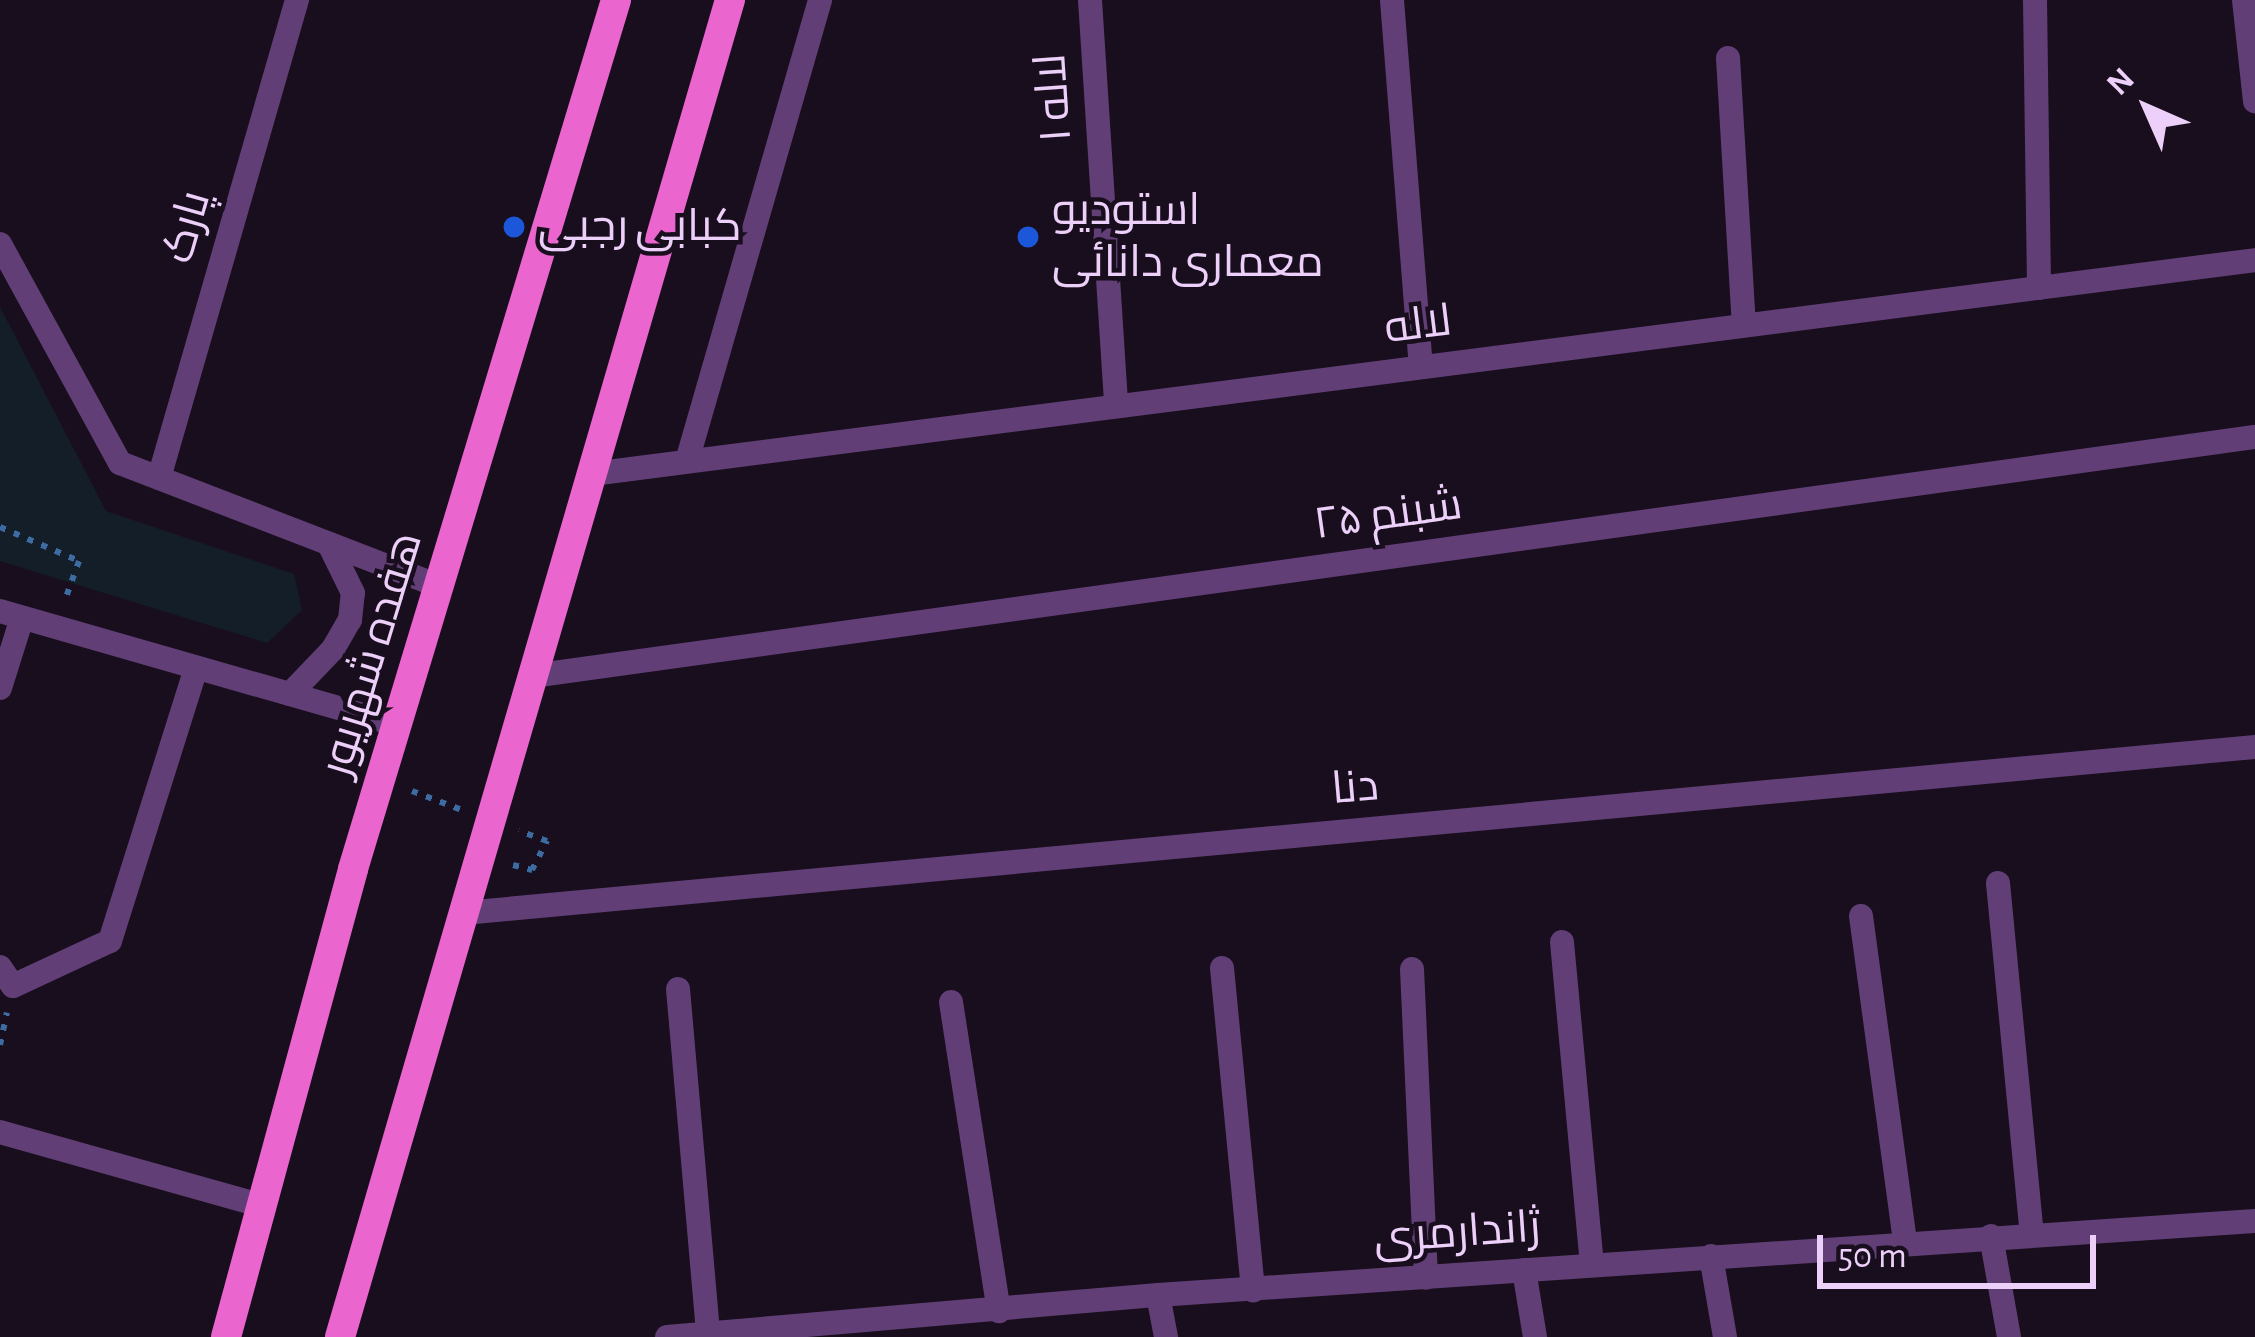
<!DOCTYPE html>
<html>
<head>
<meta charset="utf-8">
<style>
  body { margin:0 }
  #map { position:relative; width:2255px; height:1337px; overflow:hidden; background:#190e1d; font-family:"Alegreya Sans",Cairo,sans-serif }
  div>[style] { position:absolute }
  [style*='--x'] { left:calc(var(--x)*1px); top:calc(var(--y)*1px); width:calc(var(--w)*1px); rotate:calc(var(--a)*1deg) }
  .green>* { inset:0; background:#141e29 }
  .path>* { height:6px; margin-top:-3px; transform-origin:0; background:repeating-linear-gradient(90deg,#3c6ca1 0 6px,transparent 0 15px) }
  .minor>* { height:24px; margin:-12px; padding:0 12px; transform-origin:12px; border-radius:12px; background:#613f76 }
  .primary>* { height:30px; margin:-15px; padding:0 15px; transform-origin:15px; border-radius:15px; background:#eb65ce }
  .dots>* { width:33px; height:33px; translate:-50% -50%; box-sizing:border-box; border:6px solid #190e1d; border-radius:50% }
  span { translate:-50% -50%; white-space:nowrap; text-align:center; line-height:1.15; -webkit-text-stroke:9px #190e1d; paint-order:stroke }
  .street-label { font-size:45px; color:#edd0f9 }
  .poi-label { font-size:45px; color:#edd0f9 }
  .left { translate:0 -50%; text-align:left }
  .north { position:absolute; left:2087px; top:48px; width:120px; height:120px; -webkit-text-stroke:9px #190e1d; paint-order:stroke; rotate:315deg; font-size:33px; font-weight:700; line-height:48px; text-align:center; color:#edd0f9 }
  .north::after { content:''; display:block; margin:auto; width:42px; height:54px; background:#edd0f9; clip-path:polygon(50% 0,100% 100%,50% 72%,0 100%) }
  .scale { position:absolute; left:1817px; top:1235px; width:279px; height:54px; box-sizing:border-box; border:6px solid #edd0f9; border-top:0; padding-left:15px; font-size:36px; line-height:42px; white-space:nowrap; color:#edd0f9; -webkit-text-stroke:9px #190e1d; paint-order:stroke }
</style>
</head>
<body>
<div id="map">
  <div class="green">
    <i style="clip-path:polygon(0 307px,106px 511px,294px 574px,302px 610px,267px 643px,0 561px)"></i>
  </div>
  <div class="path">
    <i style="--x:0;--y:527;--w:86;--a:23.3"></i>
    <i style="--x:79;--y:561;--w:41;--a:109.7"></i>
    <i style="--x:412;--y:791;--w:53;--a:20.8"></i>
    <i style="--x:513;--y:865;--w:20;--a:15"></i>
    <i style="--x:532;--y:870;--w:33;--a:-63"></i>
    <i style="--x:547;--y:841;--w:30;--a:-160"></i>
    <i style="--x:0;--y:1045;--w:33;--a:-78"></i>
  </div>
  <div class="minor">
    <i style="--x:1090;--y:0;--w:407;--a:86.3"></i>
    <i style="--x:1392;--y:0;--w:368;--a:85.5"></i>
    <i style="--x:2035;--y:0;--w:288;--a:89.2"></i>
    <i style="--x:2244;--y:0;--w:102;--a:83.8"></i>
    <i style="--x:1728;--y:58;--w:267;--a:86.6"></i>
    <i style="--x:0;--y:244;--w:250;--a:61.3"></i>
    <i style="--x:120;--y:463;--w:342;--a:21.1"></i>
    <i style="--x:687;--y:461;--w:480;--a:-73.9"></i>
    <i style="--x:592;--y:474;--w:1677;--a:-7.33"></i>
    <i style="--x:159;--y:478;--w:498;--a:-73.9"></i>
    <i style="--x:0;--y:611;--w:413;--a:16"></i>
    <i style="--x:532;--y:676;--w:1739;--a:-7.9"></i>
    <i style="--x:0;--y:688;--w:73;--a:-72.6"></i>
    <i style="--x:290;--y:694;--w:62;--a:-46.3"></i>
    <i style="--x:333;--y:649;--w:34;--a:-60"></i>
    <i style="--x:350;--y:620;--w:27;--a:-84"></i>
    <i style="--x:353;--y:593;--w:55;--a:-116.1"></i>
    <i style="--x:1998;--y:883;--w:352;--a:84.5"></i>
    <i style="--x:464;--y:913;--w:1799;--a:-5.3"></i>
    <i style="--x:1861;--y:916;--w:328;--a:82.3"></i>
    <i style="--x:1562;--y:942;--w:324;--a:84.7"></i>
    <i style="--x:0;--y:967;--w:23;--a:56"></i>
    <i style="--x:13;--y:986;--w:107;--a:-24.9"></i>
    <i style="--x:110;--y:941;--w:285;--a:-72.5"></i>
    <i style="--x:1222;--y:968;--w:324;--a:84.5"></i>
    <i style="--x:1412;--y:969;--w:309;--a:87.4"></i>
    <i style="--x:678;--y:989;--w:346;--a:85"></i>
    <i style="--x:951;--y:1002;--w:313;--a:81.2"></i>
    <i style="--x:0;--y:1132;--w:273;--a:15.7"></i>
    <i style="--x:1991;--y:1236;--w:103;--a:79.9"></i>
    <i style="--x:1711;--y:1256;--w:82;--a:80.2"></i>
    <i style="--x:1524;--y:1270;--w:68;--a:80.7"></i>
    <i style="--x:1158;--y:1295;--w:43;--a:79.2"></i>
    <i style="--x:667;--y:1337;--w:493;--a:-4.9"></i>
    <i style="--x:1158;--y:1295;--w:1099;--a:-3.86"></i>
  </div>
  <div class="primary">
    <i style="--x:226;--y:1337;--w:485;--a:-74.8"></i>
    <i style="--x:353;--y:869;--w:908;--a:-73.16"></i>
    <i style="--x:340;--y:1337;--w:1393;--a:-73.74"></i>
  </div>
  <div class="dots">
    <i style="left:514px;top:227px;background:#1c57d9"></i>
    <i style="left:1028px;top:237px;background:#1c57d9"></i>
  </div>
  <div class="street-label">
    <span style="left:1054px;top:98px;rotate:-94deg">لاله ۱</span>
    <span style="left:187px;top:227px;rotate:-74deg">پارک</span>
    <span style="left:1418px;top:325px;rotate:-7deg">لاله</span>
    <span style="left:1388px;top:515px;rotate:-8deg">شبنم ۲۵</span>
    <span style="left:372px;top:654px;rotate:-73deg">هفده شهریور</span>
    <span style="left:1355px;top:788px;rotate:-5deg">دنا</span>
    <span style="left:1457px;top:1233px;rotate:-4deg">ژاندارمری</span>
  </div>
  <div class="poi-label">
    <span class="left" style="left:1052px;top:237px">استودیو<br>معماری دانائی</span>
    <span class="left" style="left:538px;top:227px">کبابی رجبی</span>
  </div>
  <div class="north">N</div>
  <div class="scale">50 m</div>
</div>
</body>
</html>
